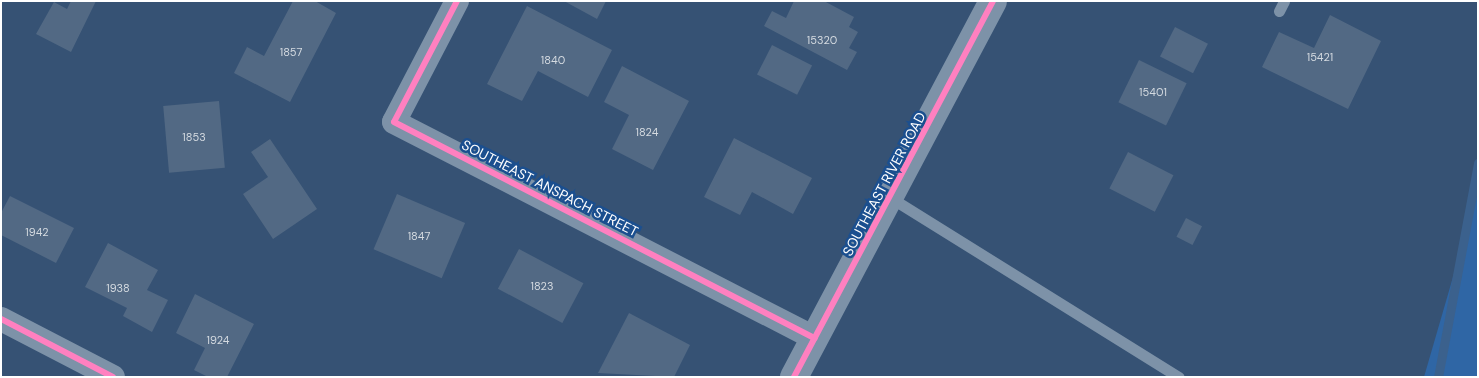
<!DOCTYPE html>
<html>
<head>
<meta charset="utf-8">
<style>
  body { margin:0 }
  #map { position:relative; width:1479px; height:378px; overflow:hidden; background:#365274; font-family:"DM Sans",sans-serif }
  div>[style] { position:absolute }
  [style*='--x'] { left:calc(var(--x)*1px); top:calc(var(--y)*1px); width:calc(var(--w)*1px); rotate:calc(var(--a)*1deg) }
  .green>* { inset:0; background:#2f66a5 }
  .stream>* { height:9px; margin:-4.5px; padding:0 4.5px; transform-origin:4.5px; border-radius:4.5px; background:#3b618d }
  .building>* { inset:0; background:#526984; transform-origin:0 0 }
  .service>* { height:11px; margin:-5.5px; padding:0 5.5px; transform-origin:5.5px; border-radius:5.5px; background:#7d92a8 }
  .minor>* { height:24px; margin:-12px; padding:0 12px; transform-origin:12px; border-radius:12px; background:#7d92a8 }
  .tertiary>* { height:28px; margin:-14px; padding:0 14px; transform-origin:14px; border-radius:14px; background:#7d92a8 }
  .cycleway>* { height:6px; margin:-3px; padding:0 3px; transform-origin:3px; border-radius:3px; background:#ff80c0 }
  span { translate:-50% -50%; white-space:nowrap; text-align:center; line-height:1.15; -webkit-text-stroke:5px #1b4f8f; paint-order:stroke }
  .number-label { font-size:11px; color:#d4dae0 }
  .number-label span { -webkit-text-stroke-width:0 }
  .street-label { font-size:14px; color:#fff }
  .frame { position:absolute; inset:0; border:2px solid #fff; pointer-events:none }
</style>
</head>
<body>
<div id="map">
  <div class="green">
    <i style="clip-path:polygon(1478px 191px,1478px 377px,1424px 377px)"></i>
  </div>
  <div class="stream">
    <i style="--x:1438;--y:377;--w:218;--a:-79.4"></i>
  </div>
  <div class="building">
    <i style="clip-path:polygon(71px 1px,96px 1px,71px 52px,36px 34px,54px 2px,67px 9px)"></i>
    <i style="clip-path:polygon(293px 1px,315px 1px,336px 13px,290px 102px,234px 73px,247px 47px,264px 56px)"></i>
    <i style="clip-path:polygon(564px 1px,606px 1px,597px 19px)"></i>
    <i style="clip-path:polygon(794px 1px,824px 1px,854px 17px,849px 27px,858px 32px,849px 48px,857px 52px,847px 70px,764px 26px,772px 11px,786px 18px)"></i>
    <i style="clip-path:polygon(527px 6px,612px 50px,588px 97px,538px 71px,522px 101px,487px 84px)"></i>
    <i style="clip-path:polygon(1330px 15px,1381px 41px,1348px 109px,1262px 67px,1279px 32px,1314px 48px)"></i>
    <i style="left:1175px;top:27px;width:37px;height:33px;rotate:27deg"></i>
    <i style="left:772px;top:45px;width:45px;height:33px;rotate:27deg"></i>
    <i style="left:1139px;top:60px;width:53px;height:47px;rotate:26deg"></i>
    <i style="clip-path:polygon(622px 66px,689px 101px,653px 170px,612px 149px,629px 115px,604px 102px)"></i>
    <i style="left:219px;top:101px;width:67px;height:56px;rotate:85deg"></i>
    <i style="clip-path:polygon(734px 138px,812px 178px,793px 214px,752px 192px,740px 215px,704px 197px)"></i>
    <i style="clip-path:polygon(270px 139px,317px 209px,273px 239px,243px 194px,268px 177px,251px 152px)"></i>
    <i style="left:1128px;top:152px;width:51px;height:41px;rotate:27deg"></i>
    <i style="left:397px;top:194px;width:74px;height:60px;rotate:23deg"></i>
    <i style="clip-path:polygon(10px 196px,74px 228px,56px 263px,1px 235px,1px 213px)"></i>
    <i style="left:1186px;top:218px;width:18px;height:21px;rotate:27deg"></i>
    <i style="clip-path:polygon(108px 243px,158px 270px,147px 290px,168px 300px,152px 332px,123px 316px,127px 308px,85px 287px)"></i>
    <i style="left:519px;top:249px;width:73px;height:45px;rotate:28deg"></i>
    <i style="clip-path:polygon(195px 294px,254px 324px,227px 377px,208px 377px,194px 370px,205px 348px,176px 333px)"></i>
    <i style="clip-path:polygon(629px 313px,690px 345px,674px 377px,598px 373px)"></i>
  </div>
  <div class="service">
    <i style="--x:1279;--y:11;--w:11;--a:-63"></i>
    <i style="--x:891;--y:198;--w:339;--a:31.9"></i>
  </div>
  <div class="minor">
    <i style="--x:457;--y:1;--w:136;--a:117.5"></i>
    <i style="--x:394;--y:122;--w:473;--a:27.2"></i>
    <i style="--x:1;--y:319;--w:126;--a:27.4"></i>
  </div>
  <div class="tertiary">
    <i style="--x:794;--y:377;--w:425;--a:-62.1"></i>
  </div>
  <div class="cycleway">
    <i style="--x:457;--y:1;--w:136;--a:117.5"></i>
    <i style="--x:394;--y:122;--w:473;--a:27.2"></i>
    <i style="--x:1;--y:319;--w:126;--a:27.4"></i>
    <i style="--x:794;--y:377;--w:425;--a:-62.1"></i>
  </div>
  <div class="number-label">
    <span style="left:822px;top:40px">15320</span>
    <span style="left:291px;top:52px">1857</span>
    <span style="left:1320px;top:57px">15421</span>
    <span style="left:553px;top:60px">1840</span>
    <span style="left:1153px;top:92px">15401</span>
    <span style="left:647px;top:132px">1824</span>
    <span style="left:194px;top:137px">1853</span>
    <span style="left:37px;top:232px">1942</span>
    <span style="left:419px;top:236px">1847</span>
    <span style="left:542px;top:286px">1823</span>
    <span style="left:118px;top:288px">1938</span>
    <span style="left:218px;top:340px">1924</span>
  </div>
  <div class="street-label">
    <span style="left:884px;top:184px;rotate:-62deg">SOUTHEAST RIVER ROAD</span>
    <span style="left:550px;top:188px;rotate:27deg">SOUTHEAST ANSPACH STREET</span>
  </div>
  <div class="frame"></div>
</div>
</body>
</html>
